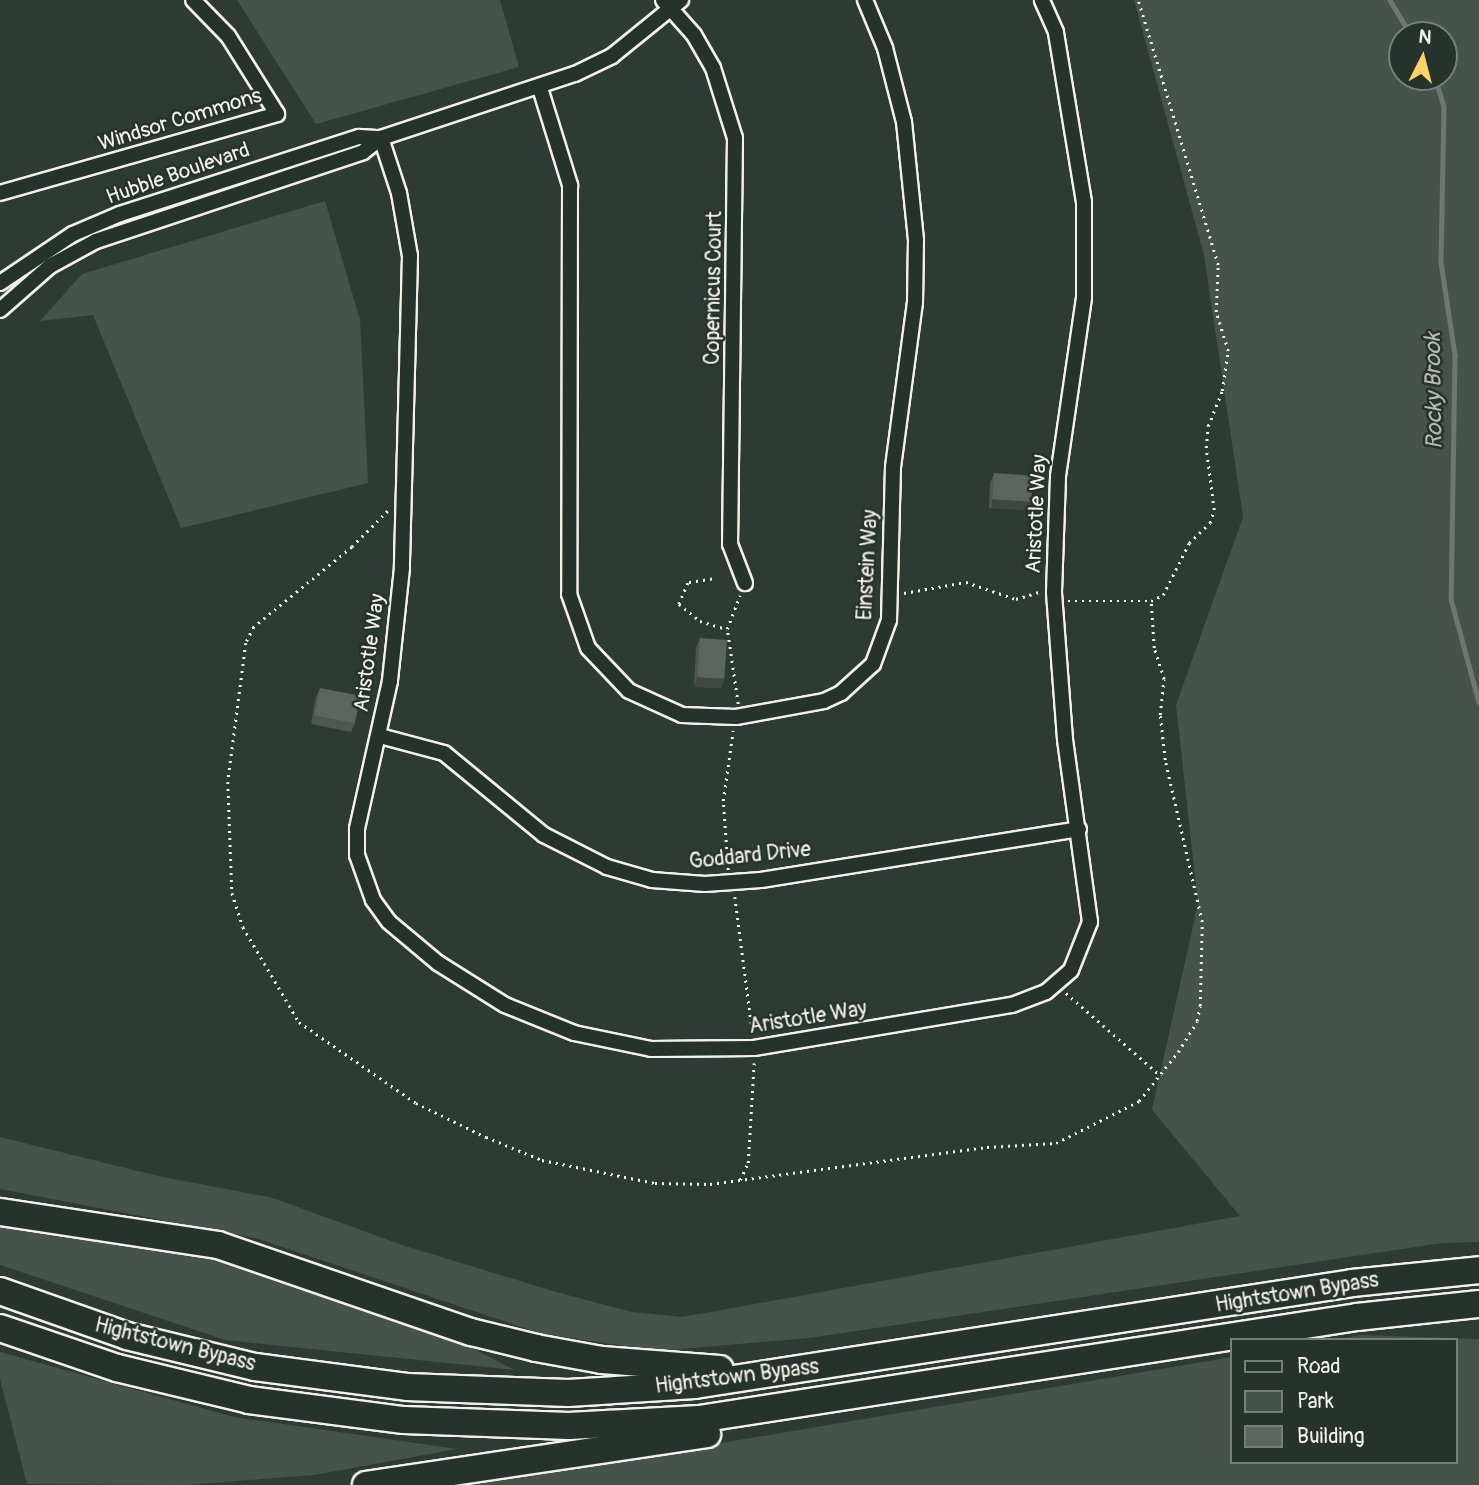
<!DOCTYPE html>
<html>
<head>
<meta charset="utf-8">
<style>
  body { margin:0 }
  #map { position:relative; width:1479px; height:1485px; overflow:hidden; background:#2e3b34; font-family:Pangolin,sans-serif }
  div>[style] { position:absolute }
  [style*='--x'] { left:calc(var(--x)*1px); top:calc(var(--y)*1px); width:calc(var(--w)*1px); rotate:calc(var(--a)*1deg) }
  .green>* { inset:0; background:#48524c }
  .stream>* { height:4.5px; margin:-2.25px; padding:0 2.25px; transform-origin:2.25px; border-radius:2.25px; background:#6f7770 }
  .path>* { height:2.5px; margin-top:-1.25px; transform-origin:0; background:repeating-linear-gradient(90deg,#f4f1e8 0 2px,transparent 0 7px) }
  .roads { filter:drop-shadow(2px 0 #f4f1e8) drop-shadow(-2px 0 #f4f1e8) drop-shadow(0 2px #f4f1e8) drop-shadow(0 -2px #f4f1e8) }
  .street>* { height:14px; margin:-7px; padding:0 7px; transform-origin:7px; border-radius:7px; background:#26332d }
  .highway>* { height:26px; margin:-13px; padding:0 13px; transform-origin:13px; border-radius:13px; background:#26332d }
  .wall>* { inset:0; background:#4f5751 }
  .shaded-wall>* { inset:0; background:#404742; transform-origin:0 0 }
  .building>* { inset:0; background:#5c655e; transform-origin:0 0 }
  span { translate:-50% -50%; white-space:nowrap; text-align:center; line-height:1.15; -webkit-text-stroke:5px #26332d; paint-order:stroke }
  .street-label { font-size:21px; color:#f4f1e8 }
  .water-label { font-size:23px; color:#b8bab2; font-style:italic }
  .legend { position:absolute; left:1230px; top:1338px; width:228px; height:126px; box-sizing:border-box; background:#26332d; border:2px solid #787f78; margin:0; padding:9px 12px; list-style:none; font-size:21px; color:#f4f1e8 }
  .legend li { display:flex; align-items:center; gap:14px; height:35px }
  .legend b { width:35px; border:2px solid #787f78 }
  .north { position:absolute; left:1388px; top:21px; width:70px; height:70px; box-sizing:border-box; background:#26332d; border:2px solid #787f78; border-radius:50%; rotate:6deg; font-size:19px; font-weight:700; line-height:28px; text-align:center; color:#f4f1e8 }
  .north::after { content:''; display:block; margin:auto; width:24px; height:32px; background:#ffd166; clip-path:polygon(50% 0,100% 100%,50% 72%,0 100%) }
</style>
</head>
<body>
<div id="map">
  <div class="green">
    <i style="clip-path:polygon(237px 0,500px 0,519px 67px,316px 124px)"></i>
    <i style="clip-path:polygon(evenodd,1134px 0,1479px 0,1479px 1242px,1442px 1243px,809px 1338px,658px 1351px,539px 1333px,255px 1238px,0 1189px,0 1137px,158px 1176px,273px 1198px,402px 1245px,556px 1292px,632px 1312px,683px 1317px,1240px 1216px,1152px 1110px,1198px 904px,1176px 705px,1243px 517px,1204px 255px,1134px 0,1402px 35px,1444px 35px,1444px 77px,1402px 77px,1402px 35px)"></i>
    <i style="clip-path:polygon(325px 201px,360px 320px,368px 483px,181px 528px,93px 315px,40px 321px,82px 274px)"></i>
    <i style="clip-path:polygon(0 1225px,190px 1252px,434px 1328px,515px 1370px,225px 1340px,0 1265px)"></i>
    <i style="clip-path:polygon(1361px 1335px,1479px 1339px,1479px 1485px,472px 1485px,1232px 1357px,1232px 1462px,1456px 1462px,1456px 1340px,1334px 1340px)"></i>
    <i style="clip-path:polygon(0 1352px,234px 1417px,457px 1449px,314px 1475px,187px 1485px,27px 1484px,0 1379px)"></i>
  </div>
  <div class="stream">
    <i style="--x:1390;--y:0;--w:41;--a:59"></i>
    <i style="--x:1435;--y:77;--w:30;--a:73"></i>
    <i style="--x:1444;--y:106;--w:156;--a:91.1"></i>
    <i style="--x:1441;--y:262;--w:94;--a:81.4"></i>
    <i style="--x:1455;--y:355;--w:244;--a:90.9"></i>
    <i style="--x:1451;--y:599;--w:107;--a:74.8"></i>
  </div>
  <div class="path">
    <i style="--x:388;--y:511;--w:51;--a:135"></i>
    <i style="--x:352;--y:547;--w:127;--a:140.8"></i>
    <i style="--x:254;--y:627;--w:18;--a:117"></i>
    <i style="--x:246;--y:643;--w:140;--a:97.4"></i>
    <i style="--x:228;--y:782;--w:111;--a:87.9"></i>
    <i style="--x:232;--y:893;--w:36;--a:72"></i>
    <i style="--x:243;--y:927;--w:110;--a:59.5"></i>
    <i style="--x:299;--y:1022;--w:142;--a:34.7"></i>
    <i style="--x:416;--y:1103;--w:78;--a:25.9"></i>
    <i style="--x:486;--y:1137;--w:61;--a:22.3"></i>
    <i style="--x:542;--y:1160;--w:115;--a:11.5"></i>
    <i style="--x:655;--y:1183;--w:55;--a:1"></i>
    <i style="--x:710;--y:1184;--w:279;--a:-7.6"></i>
    <i style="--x:987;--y:1147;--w:69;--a:-3.3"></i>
    <i style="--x:1056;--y:1143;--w:93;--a:-26.8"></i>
    <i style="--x:1139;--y:1101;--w:63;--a:-51.5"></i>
    <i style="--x:1178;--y:1052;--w:36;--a:-58"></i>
    <i style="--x:1197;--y:1021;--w:15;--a:-79"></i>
    <i style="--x:1200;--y:1006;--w:84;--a:-88.6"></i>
    <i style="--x:1202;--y:922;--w:166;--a:-102.9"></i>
    <i style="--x:1165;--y:760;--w:45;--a:-96.3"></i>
    <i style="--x:1160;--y:715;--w:36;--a:-84"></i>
    <i style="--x:1164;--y:679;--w:33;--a:-108"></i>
    <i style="--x:1154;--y:648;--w:47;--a:-93.7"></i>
    <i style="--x:1151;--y:601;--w:13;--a:-27"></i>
    <i style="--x:1163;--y:595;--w:58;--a:-63.4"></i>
    <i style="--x:1189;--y:543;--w:29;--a:-44"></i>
    <i style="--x:1210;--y:523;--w:14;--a:-73"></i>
    <i style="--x:1214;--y:510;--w:63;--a:-97.4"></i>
    <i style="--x:1206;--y:448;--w:22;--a:-85"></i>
    <i style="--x:1208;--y:426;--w:38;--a:-68"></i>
    <i style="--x:1222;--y:391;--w:40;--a:-81.5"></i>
    <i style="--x:1228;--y:351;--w:41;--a:-107.1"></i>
    <i style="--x:1216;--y:312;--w:47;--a:-87.6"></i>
    <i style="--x:1218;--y:265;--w:277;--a:-106.8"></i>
    <i style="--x:712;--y:579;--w:24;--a:171"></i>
    <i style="--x:688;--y:583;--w:23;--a:113"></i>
    <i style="--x:679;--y:604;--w:27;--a:39"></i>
    <i style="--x:700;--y:621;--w:28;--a:17"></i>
    <i style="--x:904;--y:593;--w:63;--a:-10.1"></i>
    <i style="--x:966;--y:582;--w:53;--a:18.8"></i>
    <i style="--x:1016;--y:599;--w:24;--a:-17"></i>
    <i style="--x:1068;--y:601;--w:83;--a:0"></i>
    <i style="--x:738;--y:704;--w:76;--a:-98.3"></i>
    <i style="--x:727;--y:629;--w:36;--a:-69"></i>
    <i style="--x:728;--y:870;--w:69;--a:-94.1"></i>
    <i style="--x:723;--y:801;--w:71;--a:-81.9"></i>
    <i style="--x:735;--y:897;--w:139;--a:82.6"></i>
    <i style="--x:1066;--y:993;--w:126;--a:41.1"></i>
    <i style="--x:740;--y:1180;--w:19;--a:-65"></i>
    <i style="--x:748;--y:1163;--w:100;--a:-86.6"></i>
  </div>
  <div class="roads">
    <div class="street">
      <i style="--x:663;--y:0;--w:47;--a:48.5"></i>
      <i style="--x:694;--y:35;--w:38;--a:60"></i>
      <i style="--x:713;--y:68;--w:73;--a:72.6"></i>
      <i style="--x:735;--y:138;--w:406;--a:90.7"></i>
      <i style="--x:730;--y:544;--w:42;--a:69"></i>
      <i style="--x:540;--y:88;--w:102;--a:72.8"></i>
      <i style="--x:570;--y:185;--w:409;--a:90.1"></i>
      <i style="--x:569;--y:594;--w:57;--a:70.6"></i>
      <i style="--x:588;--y:648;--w:59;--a:46.4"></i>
      <i style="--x:629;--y:691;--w:58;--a:24.4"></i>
      <i style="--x:682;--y:715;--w:54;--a:2.1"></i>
      <i style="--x:736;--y:717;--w:89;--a:-10.3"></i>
      <i style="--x:824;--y:701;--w:19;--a:-25"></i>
      <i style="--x:841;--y:693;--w:43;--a:-42.2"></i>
      <i style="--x:873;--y:664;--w:47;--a:-70"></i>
      <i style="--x:889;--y:620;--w:153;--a:-88.5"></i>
      <i style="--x:893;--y:467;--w:165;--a:-82.4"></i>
      <i style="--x:915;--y:303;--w:63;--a:-89.1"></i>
      <i style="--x:916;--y:240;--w:119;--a:-95.8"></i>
      <i style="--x:904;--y:122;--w:76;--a:-104.4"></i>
      <i style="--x:885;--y:48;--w:52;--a:-112.6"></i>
      <i style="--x:381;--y:138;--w:58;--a:71.9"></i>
      <i style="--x:399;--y:193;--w:64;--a:80.1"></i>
      <i style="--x:410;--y:256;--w:312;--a:91.5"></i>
      <i style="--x:402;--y:568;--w:114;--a:96.1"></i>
      <i style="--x:390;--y:681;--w:152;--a:102.6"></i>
      <i style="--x:357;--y:829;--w:26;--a:90"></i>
      <i style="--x:357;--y:855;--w:48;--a:70.4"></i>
      <i style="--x:373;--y:900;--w:27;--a:54"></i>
      <i style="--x:389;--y:922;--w:64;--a:39.9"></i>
      <i style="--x:438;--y:963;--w:79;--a:32.1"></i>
      <i style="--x:505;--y:1005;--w:74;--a:22.1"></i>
      <i style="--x:574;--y:1033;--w:79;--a:11.7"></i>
      <i style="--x:651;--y:1049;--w:103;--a:-0.6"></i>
      <i style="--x:754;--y:1048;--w:262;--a:-9.5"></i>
      <i style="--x:1012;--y:1005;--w:36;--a:-21"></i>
      <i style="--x:1046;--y:992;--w:33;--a:-41"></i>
      <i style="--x:1071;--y:970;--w:52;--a:-68.4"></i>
      <i style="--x:1090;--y:922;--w:185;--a:-97.8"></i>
      <i style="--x:1065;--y:739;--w:147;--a:-94.3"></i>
      <i style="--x:1054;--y:592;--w:116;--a:-88"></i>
      <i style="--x:1058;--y:476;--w:181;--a:-81.7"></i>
      <i style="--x:1084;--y:297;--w:95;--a:-90"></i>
      <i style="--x:1084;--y:202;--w:172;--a:-99.4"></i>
      <i style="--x:1056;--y:32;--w:35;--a:-114"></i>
      <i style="--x:0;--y:193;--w:288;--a:-15.9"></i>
      <i style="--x:277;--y:114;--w:92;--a:-122.1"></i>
      <i style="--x:228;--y:36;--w:50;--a:-134.2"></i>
      <i style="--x:0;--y:283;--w:88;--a:-33.9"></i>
      <i style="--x:73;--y:234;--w:51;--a:-23.1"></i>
      <i style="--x:120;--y:214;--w:251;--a:-17.9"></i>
      <i style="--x:359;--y:137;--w:22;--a:3"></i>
      <i style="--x:0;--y:310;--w:67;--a:-41.3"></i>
      <i style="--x:50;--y:266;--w:52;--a:-28.5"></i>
      <i style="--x:96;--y:241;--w:281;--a:-18.4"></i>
      <i style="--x:363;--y:152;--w:23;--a:-38"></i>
      <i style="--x:381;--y:138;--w:204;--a:-18.3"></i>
      <i style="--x:575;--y:74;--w:41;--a:-25.9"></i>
      <i style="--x:612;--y:56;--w:89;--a:-39.1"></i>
      <i style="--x:380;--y:736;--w:66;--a:14.9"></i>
      <i style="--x:444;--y:753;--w:129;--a:39.4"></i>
      <i style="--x:544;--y:835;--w:71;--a:26.9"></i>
      <i style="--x:607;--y:867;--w:47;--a:16.1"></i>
      <i style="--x:652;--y:880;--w:53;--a:4.3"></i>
      <i style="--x:705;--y:884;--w:56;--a:-4.1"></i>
      <i style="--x:761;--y:880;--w:322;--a:-9.1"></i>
    </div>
    <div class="highway">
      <i style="--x:0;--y:1212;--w:220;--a:8.6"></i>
      <i style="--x:218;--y:1245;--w:268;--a:19"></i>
      <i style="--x:471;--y:1332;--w:67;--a:13.8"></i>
      <i style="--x:536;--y:1348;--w:67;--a:10.3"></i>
      <i style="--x:602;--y:1360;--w:118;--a:4.4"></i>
      <i style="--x:0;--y:1291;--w:135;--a:19.5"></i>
      <i style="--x:127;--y:1336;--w:132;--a:13.6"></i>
      <i style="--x:255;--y:1367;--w:153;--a:7.5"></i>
      <i style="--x:407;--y:1387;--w:161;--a:2.1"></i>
      <i style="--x:568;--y:1393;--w:127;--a:-3.6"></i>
      <i style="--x:695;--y:1385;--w:665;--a:-8.82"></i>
      <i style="--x:1352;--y:1283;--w:128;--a:-5.8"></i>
      <i style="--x:0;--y:1328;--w:124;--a:18.9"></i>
      <i style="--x:117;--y:1368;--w:136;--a:13.6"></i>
      <i style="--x:249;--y:1400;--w:156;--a:7.4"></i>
      <i style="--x:404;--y:1420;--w:165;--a:2.1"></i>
      <i style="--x:569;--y:1426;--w:130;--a:-3.1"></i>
      <i style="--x:699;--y:1419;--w:666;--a:-8.81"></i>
      <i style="--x:1357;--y:1317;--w:123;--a:-6.1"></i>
      <i style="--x:366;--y:1485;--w:345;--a:-8.5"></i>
    </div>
  </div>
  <div class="wall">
    <i style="clip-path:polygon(994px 473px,1032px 501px,1029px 510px,989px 508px,990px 483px)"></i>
    <i style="clip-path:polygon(700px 638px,721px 688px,694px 687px,696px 648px)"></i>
    <i style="clip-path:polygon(320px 688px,355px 723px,351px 732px,311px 724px,316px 697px)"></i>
  </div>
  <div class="shaded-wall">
    <i style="left:992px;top:499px;width:40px;height:9px;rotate:3deg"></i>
    <i style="clip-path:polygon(697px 677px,725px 679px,721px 688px,694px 687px)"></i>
  </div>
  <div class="building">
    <i style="left:994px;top:473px;width:39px;height:26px;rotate:4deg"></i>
    <i style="left:700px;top:638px;width:27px;height:39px;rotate:4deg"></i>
    <i style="left:320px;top:688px;width:41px;height:28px;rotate:11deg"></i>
  </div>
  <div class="street-label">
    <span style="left:180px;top:120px;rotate:-17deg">Windsor Commons</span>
    <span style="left:178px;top:174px;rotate:-19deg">Hubble Boulevard</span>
    <span style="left:714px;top:288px;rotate:-89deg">Copernicus Court</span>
    <span style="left:1037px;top:514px;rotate:-87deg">Aristotle Way</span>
    <span style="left:868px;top:565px;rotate:-87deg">Einstein Way</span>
    <span style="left:370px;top:653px;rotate:-82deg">Aristotle Way</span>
    <span style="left:750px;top:856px;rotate:-6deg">Goddard Drive</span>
    <span style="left:808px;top:1018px;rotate:-9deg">Aristotle Way</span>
    <span style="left:1297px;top:1293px;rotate:-9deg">Hightstown Bypass</span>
    <span style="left:175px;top:1345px;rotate:14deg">Hightstown Bypass</span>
    <span style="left:737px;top:1377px;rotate:-7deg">Hightstown Bypass</span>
  </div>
  <div class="water-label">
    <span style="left:1434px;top:391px;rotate:-91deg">Rocky Brook</span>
  </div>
  <ul class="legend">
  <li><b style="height:9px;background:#26332d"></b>Road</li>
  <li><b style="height:19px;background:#48524c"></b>Park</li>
  <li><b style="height:19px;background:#5c655e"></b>Building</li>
  </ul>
  <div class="north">N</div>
</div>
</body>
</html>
